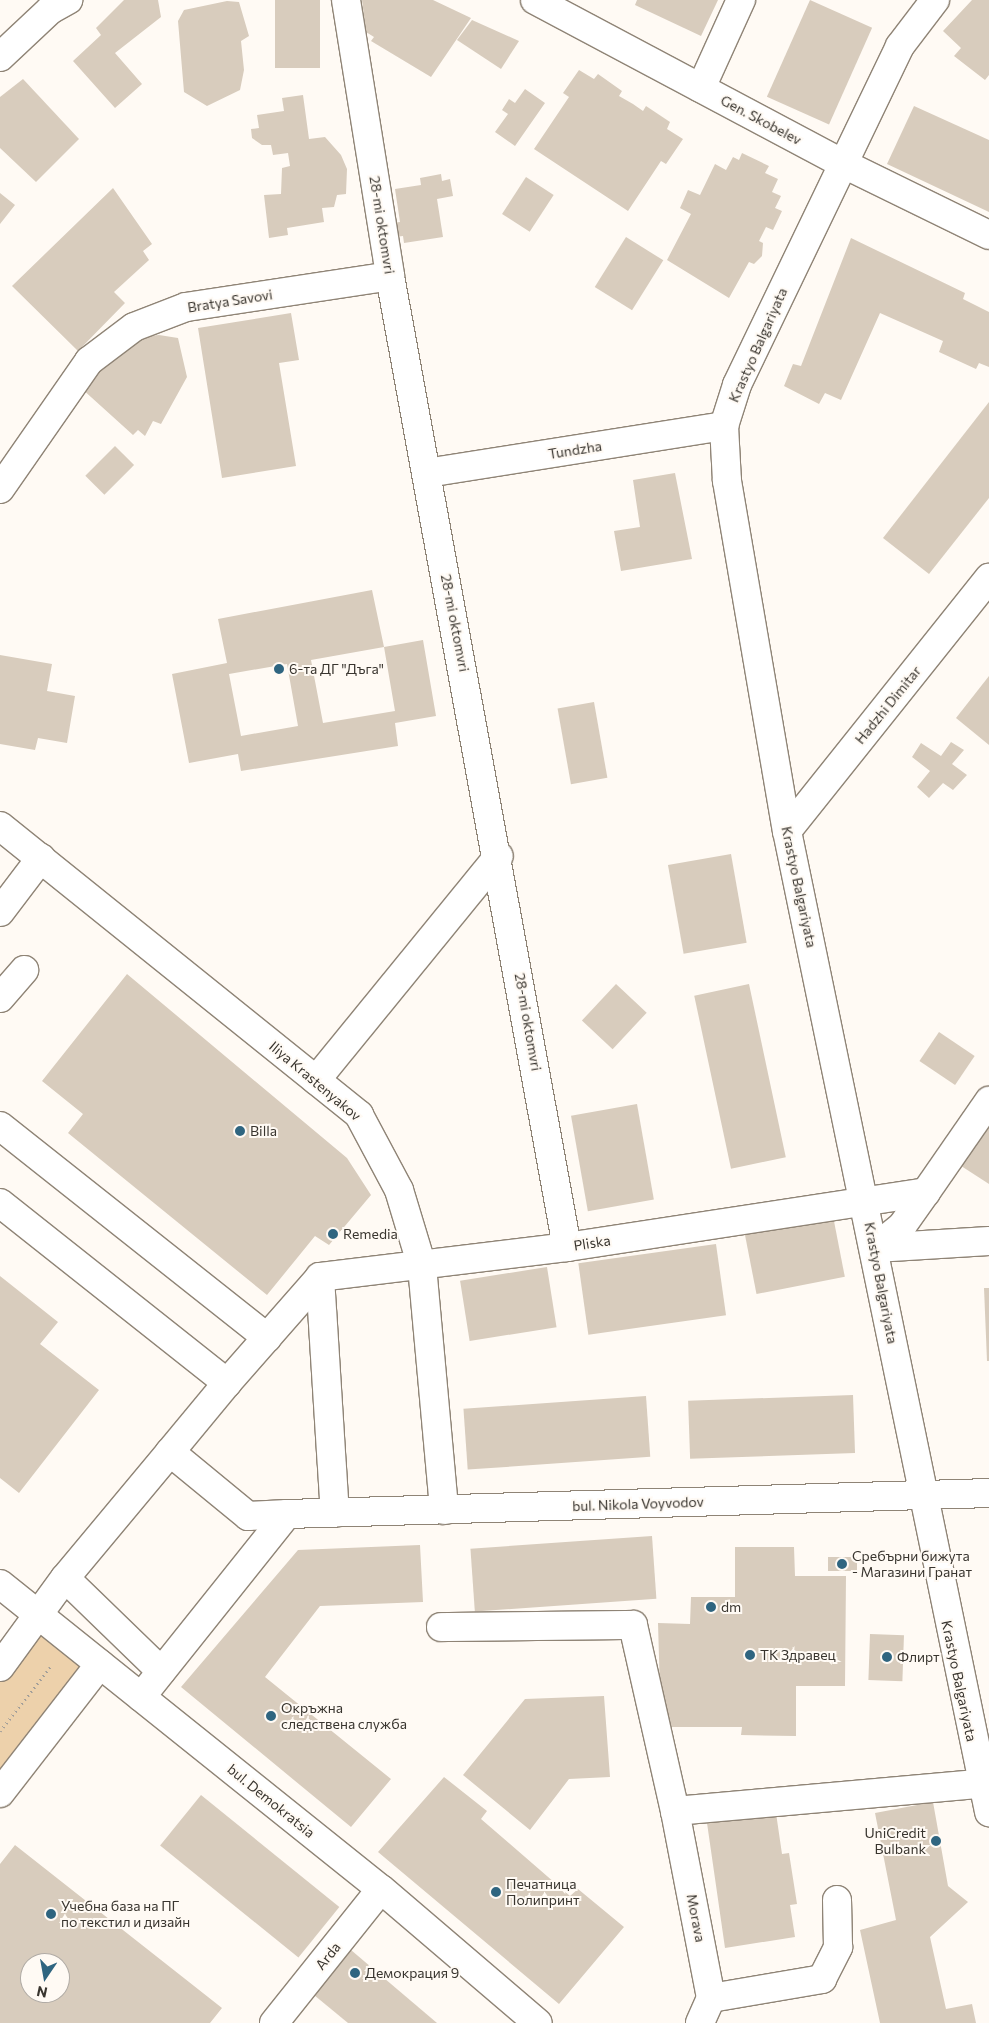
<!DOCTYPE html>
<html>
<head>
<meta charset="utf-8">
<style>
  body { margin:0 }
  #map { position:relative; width:989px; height:2023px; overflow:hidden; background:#fffaf4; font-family:Commissioner,sans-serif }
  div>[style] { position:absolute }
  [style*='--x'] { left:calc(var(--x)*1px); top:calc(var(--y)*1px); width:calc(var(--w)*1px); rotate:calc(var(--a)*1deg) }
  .green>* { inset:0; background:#edd1ab }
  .building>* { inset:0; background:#d8ccbd; transform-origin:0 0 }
  .path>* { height:3px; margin-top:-1.5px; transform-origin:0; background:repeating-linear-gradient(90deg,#a39f99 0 1px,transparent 0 5px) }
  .roads { filter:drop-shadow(1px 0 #8f8476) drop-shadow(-1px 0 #8f8476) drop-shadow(0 1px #8f8476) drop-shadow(0 -1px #8f8476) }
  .minor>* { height:28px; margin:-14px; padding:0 14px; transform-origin:14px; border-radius:14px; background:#fff }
  .dots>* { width:14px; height:14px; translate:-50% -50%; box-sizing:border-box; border:2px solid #fffaf4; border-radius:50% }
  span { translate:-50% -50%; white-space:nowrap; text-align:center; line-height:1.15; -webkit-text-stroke:4px #fffaf4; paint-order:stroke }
  .street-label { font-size:14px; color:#39352f }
  .poi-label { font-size:14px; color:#39352f }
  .left { translate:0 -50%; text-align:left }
  .right { translate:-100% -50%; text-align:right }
  .north { position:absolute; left:20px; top:1953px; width:50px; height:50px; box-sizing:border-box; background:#fffaf4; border:1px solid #b0aba5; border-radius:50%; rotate:192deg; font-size:14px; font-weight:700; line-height:20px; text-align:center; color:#39352f }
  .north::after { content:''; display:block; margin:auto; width:18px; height:22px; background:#2f6580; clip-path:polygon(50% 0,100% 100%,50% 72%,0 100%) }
</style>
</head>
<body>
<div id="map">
  <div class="green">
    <i style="clip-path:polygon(40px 1616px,100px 1664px,0 1793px,0 1668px)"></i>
  </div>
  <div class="building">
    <i style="clip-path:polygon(124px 0,158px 0,161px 17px,115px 53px,142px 84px,115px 108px,73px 61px,101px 35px,96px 28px)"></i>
    <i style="left:275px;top:0;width:45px;height:68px"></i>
    <i style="clip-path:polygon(362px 0,433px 0,471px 18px,431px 77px,371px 41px,374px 37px,366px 32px)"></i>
    <i style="clip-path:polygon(637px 0,718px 0,701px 36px,635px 5px)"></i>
    <i style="left:810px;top:0;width:68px;height:106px;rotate:24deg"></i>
    <i style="clip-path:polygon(972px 0,989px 0,989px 75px,985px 80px,954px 56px,961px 48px,943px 31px)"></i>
    <i style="clip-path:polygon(227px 1px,239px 2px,249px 36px,241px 41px,244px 70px,240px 90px,207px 106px,184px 92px,178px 21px,184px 10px)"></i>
    <i style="clip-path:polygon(472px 20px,519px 41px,501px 69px,457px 40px)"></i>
    <i style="clip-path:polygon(579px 70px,594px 79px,598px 74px,622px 91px,619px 96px,633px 104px,643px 111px,646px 106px,670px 122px,667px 129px,683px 139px,666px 164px,661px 161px,628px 211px,534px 149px,569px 97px,563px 93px)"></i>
    <i style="clip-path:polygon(23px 79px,79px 139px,36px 182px,0 148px,0 97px)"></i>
    <i style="clip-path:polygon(525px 89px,545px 103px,515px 146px,495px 132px,508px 114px,502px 110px,509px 99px,515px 103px)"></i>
    <i style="clip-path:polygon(303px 95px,309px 139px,325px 137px,341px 155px,347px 169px,346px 194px,337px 195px,334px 207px,322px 208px,324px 222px,287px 228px,288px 235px,269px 238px,264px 195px,281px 194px,282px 168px,290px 166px,288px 153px,273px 155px,271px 145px,262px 145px,252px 138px,251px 129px,259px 128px,257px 115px,284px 111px,282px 98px)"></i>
    <i style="clip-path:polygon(914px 106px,989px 140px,989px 212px,887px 164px)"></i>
    <i style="clip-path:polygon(742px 153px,769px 166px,765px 173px,778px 179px,772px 192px,781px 196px,775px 208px,782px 211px,773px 230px,766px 227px,759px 241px,763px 243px,762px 256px,754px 264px,749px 262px,729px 298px,667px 260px,691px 214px,680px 208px,688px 190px,700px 195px,715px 164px,726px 170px,733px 157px,739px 160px)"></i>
    <i style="clip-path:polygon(441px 174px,442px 181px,450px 179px,453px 196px,437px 199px,443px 237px,404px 243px,403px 236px,395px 237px,392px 223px,400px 222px,395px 189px,421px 185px,420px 178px)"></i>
    <i style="left:526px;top:177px;width:33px;height:44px;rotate:33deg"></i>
    <i style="clip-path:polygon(113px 188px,152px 244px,143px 251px,149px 260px,114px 292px,125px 303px,78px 351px,12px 286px)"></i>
    <i style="clip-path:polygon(0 193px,15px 205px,0 224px)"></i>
    <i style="left:626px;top:237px;width:44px;height:59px;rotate:32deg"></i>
    <i style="clip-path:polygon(851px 238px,965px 293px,963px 299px,989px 312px,989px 367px,979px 363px,976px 369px,939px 352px,943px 341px,880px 313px,841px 400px,825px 393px,819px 404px,784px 386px,793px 364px,801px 366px)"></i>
    <i style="clip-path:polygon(291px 313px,299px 360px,279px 363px,296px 466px,222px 478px,198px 328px)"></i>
    <i style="clip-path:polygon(159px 335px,178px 338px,187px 377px,161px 424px,153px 421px,145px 436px,138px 430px,133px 435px,81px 388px,131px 338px)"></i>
    <i style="clip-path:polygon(989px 402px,989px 498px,929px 574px,883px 538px)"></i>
    <i style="left:115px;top:446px;width:27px;height:42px;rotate:45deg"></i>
    <i style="clip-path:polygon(675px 473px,692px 559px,621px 571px,614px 531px,640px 527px,633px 480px)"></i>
    <i style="clip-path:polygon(evenodd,372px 590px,384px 647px,423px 640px,436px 716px,395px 723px,398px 746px,241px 771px,238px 754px,189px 763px,172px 674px,227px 663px,218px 619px,372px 590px,384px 647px,395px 711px,323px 723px,311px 660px,384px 647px,372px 590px,287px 664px,298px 726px,241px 736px,229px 674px,287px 664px)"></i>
    <i style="clip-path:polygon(0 655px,52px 664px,47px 691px,75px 696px,67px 743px,38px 738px,35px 750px,0 744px)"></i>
    <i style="clip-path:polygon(989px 676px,989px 745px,956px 718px)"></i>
    <i style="left:594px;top:702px;width:77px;height:37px;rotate:80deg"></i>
    <i style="clip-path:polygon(951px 742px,964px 750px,952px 764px,967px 775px,953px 790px,943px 783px,929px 798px,917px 787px,930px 771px,912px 757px,921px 743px,941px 756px)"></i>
    <i style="left:731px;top:854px;width:90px;height:64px;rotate:80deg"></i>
    <i style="clip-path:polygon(127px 974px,347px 1158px,371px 1195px,329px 1245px,315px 1236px,267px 1295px,68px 1133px,83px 1114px,42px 1081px)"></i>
    <i style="left:616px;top:984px;width:42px;height:50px;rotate:43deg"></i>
    <i style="left:749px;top:984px;width:177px;height:56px;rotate:78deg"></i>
    <i style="left:939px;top:1032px;width:43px;height:35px;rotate:34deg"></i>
    <i style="left:637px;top:1104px;width:97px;height:67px;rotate:80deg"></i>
    <i style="clip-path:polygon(989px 1110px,989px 1184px,955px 1162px)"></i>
    <i style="left:833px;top:1216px;width:62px;height:90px;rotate:79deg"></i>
    <i style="left:716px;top:1244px;width:72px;height:139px;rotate:82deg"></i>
    <i style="left:547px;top:1267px;width:61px;height:88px;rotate:81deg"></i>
    <i style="clip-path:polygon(0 1276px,58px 1322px,40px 1344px,99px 1390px,19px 1493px,0 1478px)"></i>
    <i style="clip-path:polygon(984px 1288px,989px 1288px,989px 1361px,987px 1361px)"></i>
    <i style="left:853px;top:1395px;width:58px;height:165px;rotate:88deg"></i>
    <i style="left:646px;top:1396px;width:61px;height:183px;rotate:86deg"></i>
    <i style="left:652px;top:1536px;width:63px;height:182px;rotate:86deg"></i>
    <i style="clip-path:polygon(420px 1545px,423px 1602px,320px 1606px,265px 1677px,391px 1779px,351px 1827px,181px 1687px,298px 1550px)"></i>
    <i style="clip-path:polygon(735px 1547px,794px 1547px,795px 1576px,846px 1576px,845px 1686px,796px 1686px,796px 1736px,741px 1735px,742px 1727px,661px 1727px,658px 1623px,690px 1624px,691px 1597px,735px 1597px)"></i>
    <i style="left:828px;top:1557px;width:29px;height:14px"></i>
    <i style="left:870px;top:1634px;width:34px;height:46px;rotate:2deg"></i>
    <i style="clip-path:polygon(604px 1696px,610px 1777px,569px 1779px,530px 1830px,463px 1775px,525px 1699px)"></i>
    <i style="clip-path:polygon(444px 1777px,487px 1811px,481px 1819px,570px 1896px,578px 1889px,624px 1927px,559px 2004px,378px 1852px)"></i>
    <i style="left:201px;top:1795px;width:178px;height:65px;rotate:39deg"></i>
    <i style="clip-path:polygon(933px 1802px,948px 1886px,968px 1902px,930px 1937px,946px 2009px,972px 2004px,976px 2023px,880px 2023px,860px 1930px,896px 1920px,875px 1813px)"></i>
    <i style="clip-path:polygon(776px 1813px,782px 1854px,789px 1853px,797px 1904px,790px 1905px,795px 1937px,725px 1948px,707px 1823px)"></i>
    <i style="clip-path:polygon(evenodd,15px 1845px,222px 2008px,210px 2023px,0 2023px,0 1864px,15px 1845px,30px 1963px,60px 1963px,60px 1993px,30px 1993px,30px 1963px)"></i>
    <i style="clip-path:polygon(351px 1950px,437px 2023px,348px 2023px,314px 1995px)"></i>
  </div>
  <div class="path">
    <i style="--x:0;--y:1731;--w:84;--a:-51.8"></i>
  </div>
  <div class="roads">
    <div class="minor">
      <i style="--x:346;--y:0;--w:279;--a:80.9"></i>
      <i style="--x:390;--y:276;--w:987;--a:79.67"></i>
      <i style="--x:535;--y:0;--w:350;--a:28"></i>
      <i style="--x:844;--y:164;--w:161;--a:26.1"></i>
      <i style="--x:935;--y:0;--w:58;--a:127.3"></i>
      <i style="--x:900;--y:46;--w:376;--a:115.7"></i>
      <i style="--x:737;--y:385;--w:43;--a:107.6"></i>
      <i style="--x:724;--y:426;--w:55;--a:86.9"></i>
      <i style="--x:727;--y:481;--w:355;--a:80.3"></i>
      <i style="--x:787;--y:831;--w:1002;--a:78.36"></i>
      <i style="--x:0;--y:57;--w:69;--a:-43.2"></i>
      <i style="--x:50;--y:10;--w:21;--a:-29"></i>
      <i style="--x:701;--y:88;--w:97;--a:-65.6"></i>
      <i style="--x:427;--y:473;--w:301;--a:-9"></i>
      <i style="--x:0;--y:489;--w:156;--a:-55.2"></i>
      <i style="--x:89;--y:361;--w:56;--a:-37.1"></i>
      <i style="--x:134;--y:327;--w:56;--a:-21"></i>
      <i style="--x:186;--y:307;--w:206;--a:-8.6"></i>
      <i style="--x:0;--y:826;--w:461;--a:38.8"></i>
      <i style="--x:359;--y:1115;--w:85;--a:61.9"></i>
      <i style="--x:399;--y:1190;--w:79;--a:73.2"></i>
      <i style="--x:422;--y:1266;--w:245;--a:84.8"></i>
      <i style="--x:787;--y:831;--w:324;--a:-51.4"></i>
      <i style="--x:0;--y:912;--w:68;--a:-52.8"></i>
      <i style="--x:0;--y:998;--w:37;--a:-49"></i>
      <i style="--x:316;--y:1080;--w:289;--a:-50.8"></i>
      <i style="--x:0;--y:1126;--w:341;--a:38.4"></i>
      <i style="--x:0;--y:1203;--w:290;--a:38.4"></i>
      <i style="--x:227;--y:1383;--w:141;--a:-48.7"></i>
      <i style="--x:875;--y:1248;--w:114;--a:-3.5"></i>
      <i style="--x:875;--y:1248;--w:35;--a:-39"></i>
      <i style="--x:902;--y:1226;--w:42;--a:-54.8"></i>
      <i style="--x:320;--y:1277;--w:249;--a:-6.9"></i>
      <i style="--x:567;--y:1247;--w:363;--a:-8.7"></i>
      <i style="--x:926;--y:1192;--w:111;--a:-55.3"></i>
      <i style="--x:320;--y:1277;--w:236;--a:86.4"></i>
      <i style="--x:170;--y:1452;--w:89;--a:-50.4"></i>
      <i style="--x:287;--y:1514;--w:702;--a:-1.71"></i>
      <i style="--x:0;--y:1584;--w:488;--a:38.7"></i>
      <i style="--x:381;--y:1889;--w:206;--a:40.5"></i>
      <i style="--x:441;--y:1627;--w:192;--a:-0.6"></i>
      <i style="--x:633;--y:1625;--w:191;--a:77.3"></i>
      <i style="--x:675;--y:1811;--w:306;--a:-5.1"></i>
      <i style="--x:0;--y:1667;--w:110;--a:-53.9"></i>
      <i style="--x:141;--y:1697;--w:234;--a:-51.4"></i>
      <i style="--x:287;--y:1514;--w:39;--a:177"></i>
      <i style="--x:248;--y:1516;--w:101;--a:-140.6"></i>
      <i style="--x:170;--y:1452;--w:164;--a:129.8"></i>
      <i style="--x:65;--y:1578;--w:134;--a:44.1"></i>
      <i style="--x:0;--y:1793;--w:163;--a:-52.2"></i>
      <i style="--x:675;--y:1811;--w:190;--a:79.1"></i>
      <i style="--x:711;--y:1998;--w:27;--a:114"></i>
      <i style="--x:711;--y:1998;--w:113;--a:-9.7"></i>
      <i style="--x:822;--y:1979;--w:36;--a:-63"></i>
      <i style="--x:838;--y:1947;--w:47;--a:-91.2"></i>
      <i style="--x:274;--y:2023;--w:171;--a:-51.4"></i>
    </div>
  </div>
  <div class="dots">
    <i style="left:279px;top:669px;background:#2f6580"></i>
    <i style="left:240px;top:1131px;background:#2f6580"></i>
    <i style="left:333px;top:1234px;background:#2f6580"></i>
    <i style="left:842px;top:1564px;background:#2f6580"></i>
    <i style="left:711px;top:1607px;background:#2f6580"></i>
    <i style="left:750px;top:1655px;background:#2f6580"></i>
    <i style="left:887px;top:1657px;background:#2f6580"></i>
    <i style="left:271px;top:1716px;background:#2f6580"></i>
    <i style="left:936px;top:1841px;background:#2f6580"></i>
    <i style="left:496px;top:1892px;background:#2f6580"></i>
    <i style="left:51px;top:1914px;background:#2f6580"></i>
    <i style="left:355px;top:1973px;background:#2f6580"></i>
  </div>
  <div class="street-label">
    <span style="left:761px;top:120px;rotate:28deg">Gen. Skobelev</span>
    <span style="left:382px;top:225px;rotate:81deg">28-mi oktomvri</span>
    <span style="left:230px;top:301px;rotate:-9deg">Bratya Savovi</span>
    <span style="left:758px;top:345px;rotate:-66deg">Krastyo Balgariyata</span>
    <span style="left:575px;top:450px;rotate:-9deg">Tundzha</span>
    <span style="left:455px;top:623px;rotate:79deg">28-mi oktomvri</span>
    <span style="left:888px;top:705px;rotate:-51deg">Hadzhi Dimitar</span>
    <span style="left:799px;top:887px;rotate:78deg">Krastyo Balgariyata</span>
    <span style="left:528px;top:1022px;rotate:80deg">28-mi oktomvri</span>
    <span style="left:315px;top:1081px;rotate:40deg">Iliya Krastenyakov</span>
    <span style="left:592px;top:1243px;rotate:-9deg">Pliska</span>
    <span style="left:881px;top:1283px;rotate:79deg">Krastyo Balgariyata</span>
    <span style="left:638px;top:1504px;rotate:-2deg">bul. Nikola Voyvodov</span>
    <span style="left:959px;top:1681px;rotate:78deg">Krastyo Balgariyata</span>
    <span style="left:271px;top:1801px;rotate:39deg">bul. Demokratsia</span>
    <span style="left:696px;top:1918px;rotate:79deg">Morava</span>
    <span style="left:328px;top:1956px;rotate:-51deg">Arda</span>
  </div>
  <div class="poi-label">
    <span class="left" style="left:289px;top:669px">6-та ДГ "Дъга"</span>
    <span class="left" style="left:250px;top:1131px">Billa</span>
    <span class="left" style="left:343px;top:1234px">Remedia</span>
    <span class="left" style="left:852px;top:1564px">Сребърни бижута<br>- Магазини Гранат</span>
    <span class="left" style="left:721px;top:1607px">dm</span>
    <span class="left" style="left:760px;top:1655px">ТК Здравец</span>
    <span class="left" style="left:897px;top:1657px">Флирт</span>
    <span class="left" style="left:281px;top:1716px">Окръжна<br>следствена служба</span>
    <span class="right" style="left:926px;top:1841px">UniCredit<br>Bulbank</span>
    <span class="left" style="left:506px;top:1892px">Печатница<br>Полипринт</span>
    <span class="left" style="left:61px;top:1914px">Учебна база на ПГ<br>по текстил и дизайн</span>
    <span class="left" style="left:365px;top:1973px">Демокрация 9</span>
  </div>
  <div class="north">N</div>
</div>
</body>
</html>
